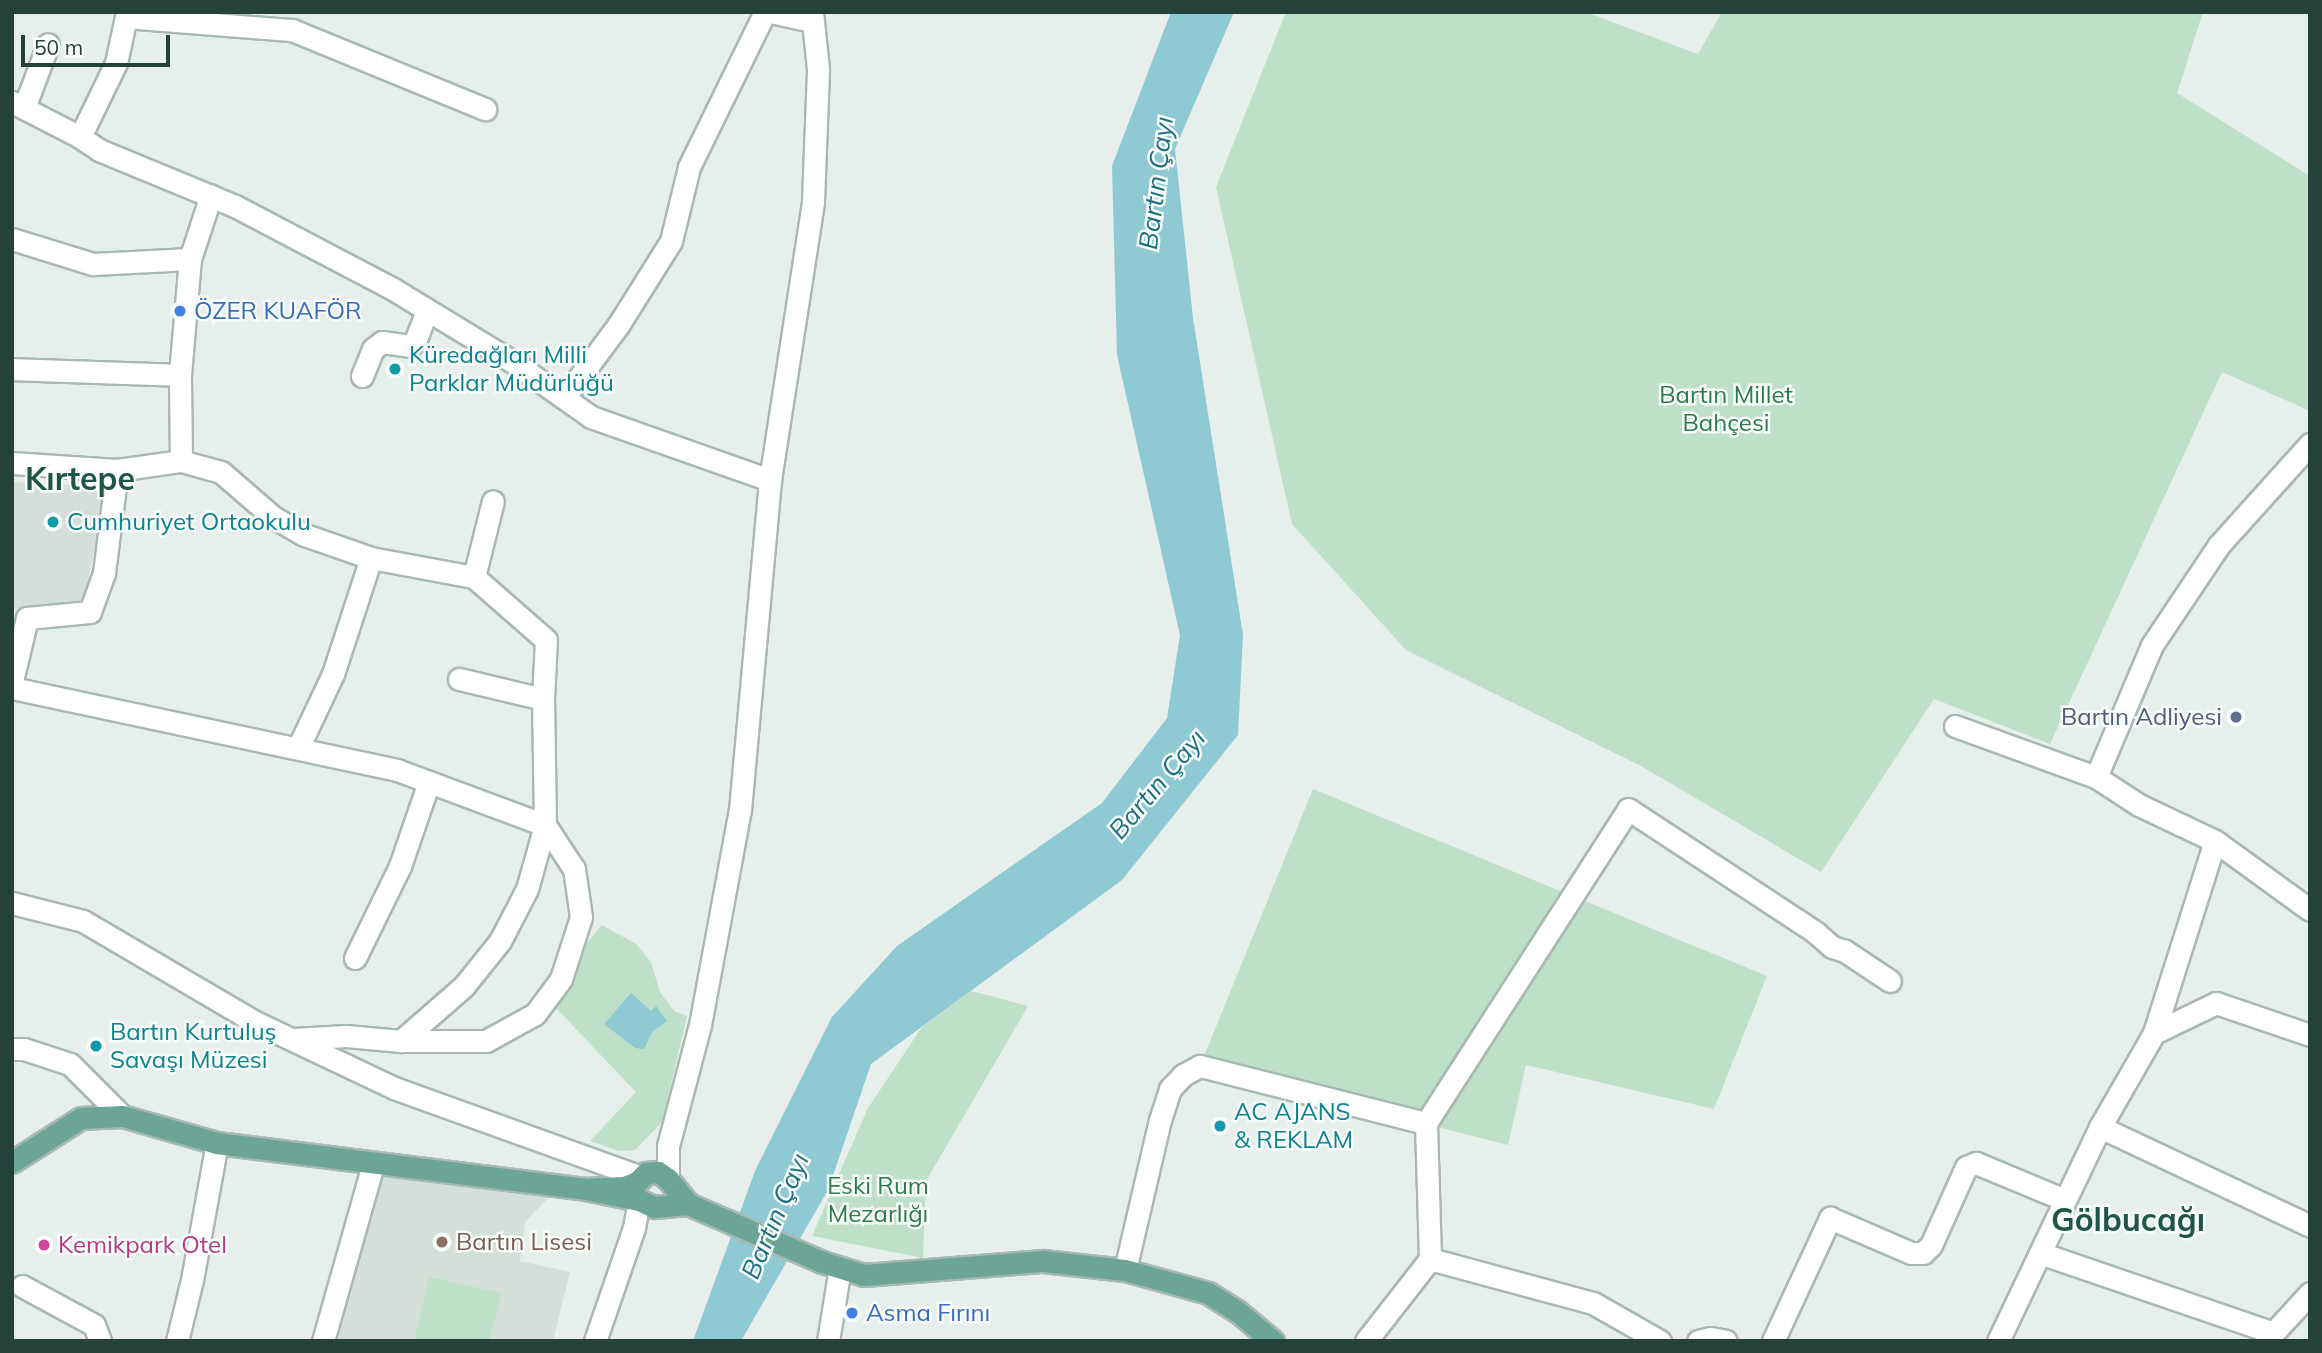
<!DOCTYPE html>
<html>
<head>
<meta charset="utf-8">
<style>
  body { margin:0 }
  #map { position:relative; width:2322px; height:1353px; overflow:hidden; background:#e6efeb; font-family:Mulish,sans-serif }
  div>[style] { position:absolute }
  [style*='--x'] { left:calc(var(--x)*1px); top:calc(var(--y)*1px); width:calc(var(--w)*1px); rotate:calc(var(--a)*1deg) }
  .built>* { inset:0; background:#d4dfda }
  .green>* { inset:0; background:#bfe0c8 }
  .water>* { inset:0; background:#8ec9d4 }
  .roads { filter:drop-shadow(2px 0 #a8b8b2) drop-shadow(-2px 0 #a8b8b2) drop-shadow(0 2px #a8b8b2) drop-shadow(0 -2px #a8b8b2) }
  .minor>* { height:21px; margin:-10.5px; padding:0 10.5px; transform-origin:10.5px; border-radius:10.5px; background:#fff }
  .major>* { height:21px; margin:-10.5px; padding:0 10.5px; transform-origin:10.5px; border-radius:10.5px; background:#6aa596 }
  .dots>* { width:19px; height:19px; translate:-50% -50%; box-sizing:border-box; border:4px solid #f7fbf9; border-radius:50% }
  span { translate:-50% -50%; white-space:nowrap; text-align:center; line-height:1.15; -webkit-text-stroke:5px #f7fbf9; paint-order:stroke }
  .shop-label { font-size:24px; color:#366cbe }
  .left { translate:0 -50%; text-align:left }
  .culture-label { font-size:24px; color:#0d838f }
  .park-label { font-size:24px; color:#2d7a4b }
  .service-label { font-size:24px; color:#4e5e75 }
  .right { translate:-100% -50%; text-align:right }
  .education-label { font-size:24px; color:#785e54 }
  .hotel-label { font-size:24px; color:#b23c85 }
  .water-label { font-size:26px; color:#1c6f80; font-style:italic }
  .district-label { font-size:32px; color:#1f5548; font-weight:700 }
  .frame { position:absolute; inset:0; border:14px solid #24423a; pointer-events:none }
  .scale { position:absolute; left:21px; top:35px; width:149px; height:32px; box-sizing:border-box; border:4px solid #24423a; border-top:0; padding-left:9px; font-size:21px; line-height:24px; white-space:nowrap; color:#24423a; -webkit-text-stroke:5px #f7fbf9; paint-order:stroke }
</style>
</head>
<body>
<div id="map">
  <div class="built">
    <i style="clip-path:polygon(12px 482px,107px 487px,83px 604px,14px 609px,12px 620px)"></i>
    <i style="clip-path:polygon(378px 1172px,551px 1195px,525px 1222px,520px 1261px,570px 1272px,553px 1341px,335px 1341px)"></i>
  </div>
  <div class="green">
    <i style="clip-path:polygon(1286px 12px,1586px 12px,1698px 54px,1722px 12px,2203px 12px,2177px 93px,2310px 176px,2310px 411px,2222px 372px,2050px 744px,1934px 699px,1821px 872px,1641px 766px,1406px 650px,1292px 524px,1216px 187px)"></i>
    <i style="clip-path:polygon(1313px 789px,1767px 976px,1714px 1109px,1526px 1065px,1508px 1145px,1200px 1066px)"></i>
    <i style="clip-path:polygon(602px 925px,636px 944px,651px 962px,660px 992px,674px 1011px,687px 1016px,662px 1122px,635px 1150px,619px 1151px,590px 1141px,636px 1092px,552px 1004px,565px 987px,582px 949px)"></i>
    <i style="clip-path:polygon(971px 991px,1028px 1006px,926px 1181px,923px 1258px,812px 1236px,868px 1108px,922px 1027px)"></i>
    <i style="clip-path:polygon(429px 1277px,502px 1293px,489px 1341px,414px 1341px)"></i>
  </div>
  <div class="water">
    <i style="clip-path:polygon(1171px 12px,1234px 12px,1175px 149px,1193px 318px,1243px 635px,1238px 735px,1122px 880px,871px 1064px,828px 1190px,741px 1341px,693px 1341px,755px 1171px,832px 1017px,897px 946px,1102px 803px,1167px 718px,1180px 635px,1117px 355px,1112px 166px)"></i>
    <i style="clip-path:polygon(631px 993px,651px 1011px,656px 1006px,667px 1021px,652px 1032px,644px 1049px,635px 1048px,604px 1024px)"></i>
  </div>
  <div class="roads">
    <div class="minor">
      <i style="--x:770;--y:12;--w:43;--a:12.1"></i>
      <i style="--x:126;--y:17;--w:167;--a:4.5"></i>
      <i style="--x:292;--y:30;--w:209;--a:22.3"></i>
      <i style="--x:12;--y:102;--w:76;--a:27.2"></i>
      <i style="--x:80;--y:137;--w:23;--a:34"></i>
      <i style="--x:99;--y:150;--w:147;--a:22.4"></i>
      <i style="--x:235;--y:206;--w:178;--a:27.7"></i>
      <i style="--x:393;--y:289;--w:137;--a:31.3"></i>
      <i style="--x:510;--y:360;--w:99;--a:35.1"></i>
      <i style="--x:591;--y:417;--w:190;--a:19.4"></i>
      <i style="--x:24;--y:108;--w:68;--a:-69.4"></i>
      <i style="--x:80;--y:137;--w:82;--a:-64.1"></i>
      <i style="--x:116;--y:63;--w:52;--a:-77.8"></i>
      <i style="--x:12;--y:239;--w:85;--a:17.2"></i>
      <i style="--x:93;--y:264;--w:97;--a:-3"></i>
      <i style="--x:12;--y:369;--w:168;--a:2"></i>
      <i style="--x:362;--y:376;--w:29;--a:-68"></i>
      <i style="--x:373;--y:349;--w:11;--a:-38"></i>
      <i style="--x:382;--y:342;--w:28;--a:8"></i>
      <i style="--x:410;--y:346;--w:9;--a:-49"></i>
      <i style="--x:416;--y:339;--w:31;--a:-69"></i>
      <i style="--x:564;--y:398;--w:92;--a:-53.4"></i>
      <i style="--x:619;--y:324;--w:98;--a:-57.9"></i>
      <i style="--x:671;--y:241;--w:76;--a:-76.3"></i>
      <i style="--x:689;--y:167;--w:173;--a:-63.9"></i>
      <i style="--x:181;--y:461;--w:86;--a:-90.7"></i>
      <i style="--x:180;--y:375;--w:116;--a:-85.1"></i>
      <i style="--x:190;--y:259;--w:67;--a:-71.8"></i>
      <i style="--x:12;--y:463;--w:105;--a:3.8"></i>
      <i style="--x:117;--y:470;--w:65;--a:-8"></i>
      <i style="--x:181;--y:461;--w:41;--a:15.4"></i>
      <i style="--x:221;--y:472;--w:69;--a:40.9"></i>
      <i style="--x:273;--y:517;--w:34;--a:30"></i>
      <i style="--x:302;--y:534;--w:73;--a:19.2"></i>
      <i style="--x:371;--y:558;--w:105;--a:10.5"></i>
      <i style="--x:459;--y:679;--w:86;--a:13.4"></i>
      <i style="--x:12;--y:681;--w:65;--a:-76.6"></i>
      <i style="--x:27;--y:618;--w:63;--a:-5.4"></i>
      <i style="--x:90;--y:612;--w:41;--a:-70.3"></i>
      <i style="--x:104;--y:573;--w:104;--a:-82.8"></i>
      <i style="--x:12;--y:688;--w:394;--a:12"></i>
      <i style="--x:397;--y:770;--w:158;--a:20.4"></i>
      <i style="--x:545;--y:825;--w:66;--a:105.7"></i>
      <i style="--x:527;--y:889;--w:59;--a:117.4"></i>
      <i style="--x:500;--y:941;--w:58;--a:128.7"></i>
      <i style="--x:464;--y:986;--w:84;--a:138.9"></i>
      <i style="--x:1955;--y:726;--w:150;--a:19.9"></i>
      <i style="--x:2096;--y:777;--w:51;--a:33.1"></i>
      <i style="--x:2139;--y:805;--w:84;--a:25.3"></i>
      <i style="--x:2215;--y:841;--w:117;--a:36"></i>
      <i style="--x:298;--y:748;--w:82;--a:-64.7"></i>
      <i style="--x:333;--y:674;--w:122;--a:-71.9"></i>
      <i style="--x:2096;--y:777;--w:143;--a:-67"></i>
      <i style="--x:2152;--y:645;--w:120;--a:-56.2"></i>
      <i style="--x:2219;--y:545;--w:136;--a:-48"></i>
      <i style="--x:12;--y:903;--w:73;--a:14.2"></i>
      <i style="--x:83;--y:921;--w:199;--a:30.4"></i>
      <i style="--x:255;--y:1022;--w:154;--a:25.4"></i>
      <i style="--x:394;--y:1088;--w:263;--a:19.8"></i>
      <i style="--x:355;--y:958;--w:102;--a:-63.9"></i>
      <i style="--x:400;--y:866;--w:89;--a:-71"></i>
      <i style="--x:2154;--y:1033;--w:201;--a:-72.4"></i>
      <i style="--x:293;--y:1039;--w:53;--a:-3.2"></i>
      <i style="--x:346;--y:1036;--w:55;--a:5.2"></i>
      <i style="--x:401;--y:1041;--w:85;--a:0"></i>
      <i style="--x:486;--y:1041;--w:56;--a:-28.9"></i>
      <i style="--x:535;--y:1014;--w:44;--a:-53.4"></i>
      <i style="--x:561;--y:979;--w:65;--a:-72.1"></i>
      <i style="--x:581;--y:917;--w:49;--a:-98.3"></i>
      <i style="--x:574;--y:869;--w:53;--a:-123.4"></i>
      <i style="--x:545;--y:825;--w:126;--a:-90.9"></i>
      <i style="--x:543;--y:699;--w:59;--a:-87.1"></i>
      <i style="--x:546;--y:640;--w:96;--a:-138.8"></i>
      <i style="--x:474;--y:577;--w:78;--a:-76"></i>
      <i style="--x:12;--y:1049;--w:12;--a:0"></i>
      <i style="--x:24;--y:1049;--w:48;--a:18.1"></i>
      <i style="--x:70;--y:1064;--w:74;--a:45"></i>
      <i style="--x:2100;--y:1127;--w:232;--a:25.2"></i>
      <i style="--x:668;--y:1179;--w:33;--a:-90"></i>
      <i style="--x:668;--y:1146;--w:125;--a:-75.2"></i>
      <i style="--x:700;--y:1025;--w:219;--a:-79.5"></i>
      <i style="--x:740;--y:810;--w:331;--a:-84.8"></i>
      <i style="--x:770;--y:480;--w:282;--a:-81.2"></i>
      <i style="--x:813;--y:201;--w:132;--a:-87.8"></i>
      <i style="--x:818;--y:69;--w:57;--a:-96"></i>
      <i style="--x:2040;--y:1253;--w:246;--a:18.9"></i>
      <i style="--x:1430;--y:1259;--w:169;--a:15.1"></i>
      <i style="--x:1593;--y:1303;--w:77;--a:29.6"></i>
      <i style="--x:1125;--y:1270;--w:154;--a:-76.9"></i>
      <i style="--x:1160;--y:1120;--w:33;--a:-72"></i>
      <i style="--x:1170;--y:1089;--w:19;--a:-47"></i>
      <i style="--x:1183;--y:1075;--w:19;--a:-28"></i>
      <i style="--x:1200;--y:1066;--w:233;--a:14.2"></i>
      <i style="--x:1426;--y:1123;--w:373;--a:-57.2"></i>
      <i style="--x:1628;--y:809;--w:224;--a:33.3"></i>
      <i style="--x:1815;--y:932;--w:23;--a:41"></i>
      <i style="--x:1832;--y:947;--w:14;--a:17"></i>
      <i style="--x:1845;--y:951;--w:54;--a:33.7"></i>
      <i style="--x:22;--y:1286;--w:82;--a:28.4"></i>
      <i style="--x:94;--y:1325;--w:17;--a:69"></i>
      <i style="--x:177;--y:1341;--w:63;--a:-76.2"></i>
      <i style="--x:192;--y:1280;--w:139;--a:-79.7"></i>
      <i style="--x:323;--y:1341;--w:184;--a:-74.2"></i>
      <i style="--x:595;--y:1341;--w:120;--a:-71"></i>
      <i style="--x:634;--y:1228;--w:28;--a:-80"></i>
      <i style="--x:828;--y:1341;--w:74;--a:-80.7"></i>
      <i style="--x:1366;--y:1341;--w:104;--a:-52"></i>
      <i style="--x:1430;--y:1259;--w:136;--a:-91.7"></i>
      <i style="--x:1698;--y:1341;--w:13;--a:-13"></i>
      <i style="--x:1711;--y:1338;--w:15;--a:11"></i>
      <i style="--x:1773;--y:1341;--w:136;--a:-65.1"></i>
      <i style="--x:1830;--y:1218;--w:88;--a:23.4"></i>
      <i style="--x:1911;--y:1253;--w:12;--a:0"></i>
      <i style="--x:1923;--y:1253;--w:11;--a:-45"></i>
      <i style="--x:1931;--y:1245;--w:85;--a:-65.8"></i>
      <i style="--x:1966;--y:1167;--w:11;--a:-22"></i>
      <i style="--x:1976;--y:1163;--w:96;--a:22.6"></i>
      <i style="--x:1998;--y:1341;--w:237;--a:-64.5"></i>
      <i style="--x:2100;--y:1127;--w:108;--a:-60.1"></i>
      <i style="--x:2154;--y:1033;--w:69;--a:-25.8"></i>
      <i style="--x:2216;--y:1003;--w:99;--a:18.8"></i>
      <i style="--x:2266;--y:1341;--w:65;--a:-47.5"></i>
    </div>
    <div class="major">
      <i style="--x:12;--y:1162;--w:82;--a:-32.5"></i>
      <i style="--x:81;--y:1118;--w:41;--a:-2.8"></i>
      <i style="--x:122;--y:1116;--w:99;--a:15.9"></i>
      <i style="--x:217;--y:1143;--w:371;--a:7.1"></i>
      <i style="--x:585;--y:1189;--w:55;--a:11.5"></i>
      <i style="--x:639;--y:1200;--w:17;--a:25"></i>
      <i style="--x:654;--y:1207;--w:34;--a:-5"></i>
      <i style="--x:585;--y:1189;--w:39;--a:-3"></i>
      <i style="--x:624;--y:1187;--w:14;--a:-21"></i>
      <i style="--x:637;--y:1182;--w:13;--a:-45"></i>
      <i style="--x:646;--y:1173;--w:12;--a:-5"></i>
      <i style="--x:658;--y:1172;--w:12;--a:35"></i>
      <i style="--x:668;--y:1179;--w:32;--a:51"></i>
      <i style="--x:688;--y:1204;--w:146;--a:23.4"></i>
      <i style="--x:822;--y:1262;--w:44;--a:17.2"></i>
      <i style="--x:864;--y:1275;--w:180;--a:-4.5"></i>
      <i style="--x:1043;--y:1261;--w:82;--a:6.3"></i>
      <i style="--x:1125;--y:1270;--w:86;--a:15.5"></i>
      <i style="--x:1208;--y:1293;--w:34;--a:32"></i>
      <i style="--x:1237;--y:1311;--w:47;--a:39.8"></i>
    </div>
  </div>
  <div class="dots">
    <i style="left:180px;top:311px;background:#3f7fe0"></i>
    <i style="left:395px;top:369px;background:#0f9aa8"></i>
    <i style="left:53px;top:522px;background:#0f9aa8"></i>
    <i style="left:2236px;top:717px;background:#5c6f8a"></i>
    <i style="left:96px;top:1046px;background:#0f9aa8"></i>
    <i style="left:1220px;top:1126px;background:#0f9aa8"></i>
    <i style="left:442px;top:1242px;background:#8d6e63"></i>
    <i style="left:44px;top:1245px;background:#d1479c"></i>
    <i style="left:852px;top:1313px;background:#3f7fe0"></i>
  </div>
  <div class="shop-label">
    <span class="left" style="left:194px;top:311px">ÖZER KUAFÖR</span>
    <span class="left" style="left:866px;top:1313px">Asma Fırını</span>
  </div>
  <div class="culture-label">
    <span class="left" style="left:409px;top:369px">Küredağları Milli<br>Parklar Müdürlüğü</span>
    <span class="left" style="left:67px;top:522px">Cumhuriyet Ortaokulu</span>
    <span class="left" style="left:110px;top:1046px">Bartın Kurtuluş<br>Savaşı Müzesi</span>
    <span class="left" style="left:1234px;top:1126px">AC AJANS<br>&amp; REKLAM</span>
  </div>
  <div class="park-label">
    <span style="left:1726px;top:409px">Bartın Millet<br>Bahçesi</span>
    <span style="left:878px;top:1200px">Eski Rum<br>Mezarlığı</span>
  </div>
  <div class="service-label">
    <span class="right" style="left:2222px;top:717px">Bartın Adliyesi</span>
  </div>
  <div class="education-label">
    <span class="left" style="left:456px;top:1242px">Bartın Lisesi</span>
  </div>
  <div class="hotel-label">
    <span class="left" style="left:58px;top:1245px">Kemikpark Otel</span>
  </div>
  <div class="water-label">
    <span style="left:1156px;top:183px;rotate:-83deg">Bartın Çayı</span>
    <span style="left:1157px;top:784px;rotate:-50deg">Bartın Çayı</span>
    <span style="left:775px;top:1216px;rotate:-67deg">Bartın Çayı</span>
  </div>
  <div class="district-label">
    <span style="left:80px;top:478px">Kırtepe</span>
    <span style="left:2128px;top:1219px">Gölbucağı</span>
  </div>
  <div class="frame"></div>
  <div class="scale">50 m</div>
</div>
</body>
</html>
